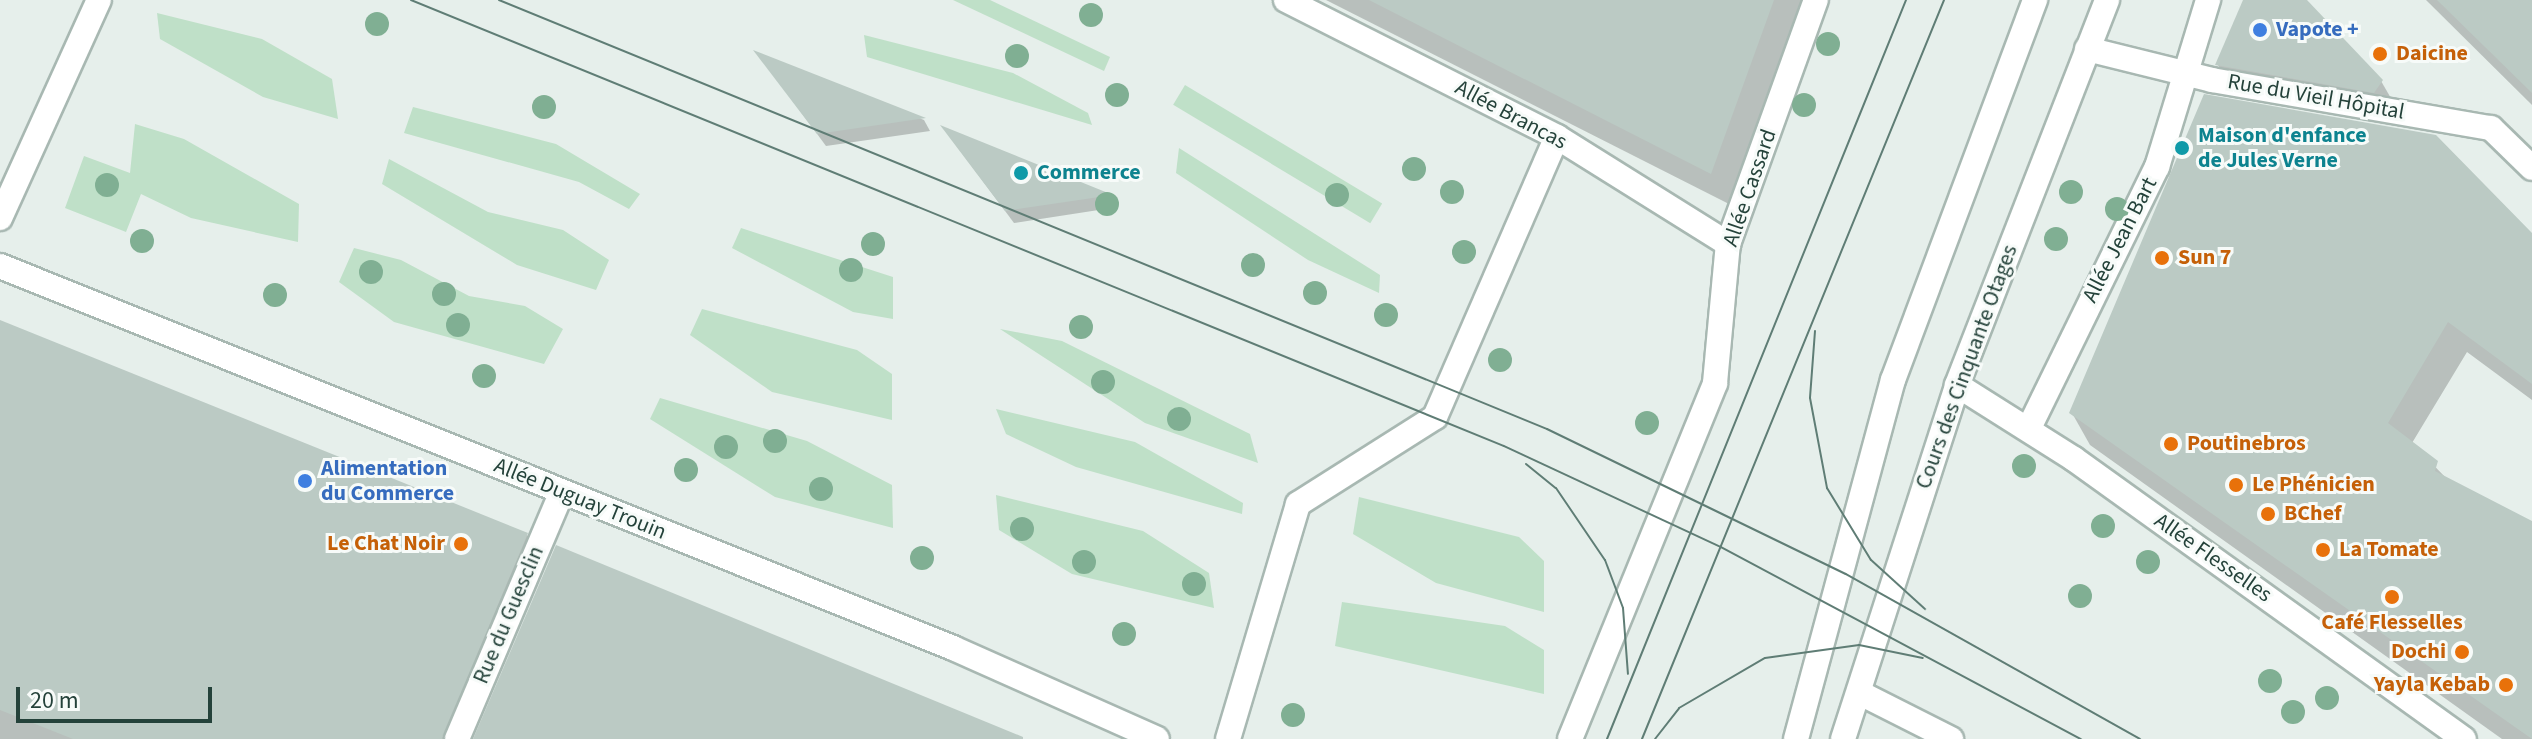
<!DOCTYPE html>
<html>
<head>
<meta charset="utf-8">
<style>
  body { margin:0 }
  #map { position:relative; width:2532px; height:739px; overflow:hidden; background:#e6efeb; font-family:"Source Sans 3",sans-serif }
  div>[style] { position:absolute }
  [style*='--x'] { left:calc(var(--x)*1px); top:calc(var(--y)*1px); width:calc(var(--w)*1px); rotate:calc(var(--a)*1deg) }
  .green>* { inset:0; background:#bfe0c8; transform-origin:0 0 }
  .shadow>* { inset:0; background:#0003 }
  .building>* { inset:0; background:#bbcac4 }
  .roads { filter:drop-shadow(2px 0 #a8b8b2) drop-shadow(-2px 0 #a8b8b2) drop-shadow(0 2px #a8b8b2) drop-shadow(0 -2px #a8b8b2) }
  .street>* { height:24px; margin:-12px; padding:0 12px; transform-origin:12px; border-radius:12px; background:#fff }
  .tram>* { height:2px; margin:-1px; padding:0 1px; transform-origin:1px; border-radius:1px; background:#5f7d75 }
  .trees>* { width:24px; height:24px; margin:-12px; border-radius:50%; background:#80af93 }
  .dots>* { width:22px; height:22px; translate:-50% -50%; box-sizing:border-box; border:4px solid #f7fbf9; border-radius:50% }
  span { translate:-50% -50%; white-space:nowrap; text-align:center; line-height:1.15; -webkit-text-stroke:6px #f7fbf9; paint-order:stroke }
  .shop-label { font-size:22px; color:#366cbe; font-weight:700 }
  .left { translate:0 -50%; text-align:left }
  .food-label { font-size:22px; color:#c56008; font-weight:700 }
  .right { translate:-100% -50%; text-align:right }
  .street-label { font-size:22px; color:#24423a }
  .culture-label { font-size:22px; color:#0d838f; font-weight:700 }
  .scale { position:absolute; left:16px; top:687px; width:196px; height:36px; box-sizing:border-box; border:4px solid #24423a; border-top:0; padding-left:10px; font-size:24px; line-height:28px; white-space:nowrap; color:#24423a; -webkit-text-stroke:6px #f7fbf9; paint-order:stroke }
</style>
</head>
<body>
<div id="map">
  <div class="green">
    <i style="clip-path:polygon(953px 0,990px 0,1110px 57px,1104px 71px)"></i>
    <i style="clip-path:polygon(157px 13px,262px 39px,332px 79px,338px 119px,263px 97px,160px 39px)"></i>
    <i style="clip-path:polygon(864px 35px,1013px 73px,1088px 113px,1092px 125px,867px 57px)"></i>
    <i style="left:1185px;top:85px;width:230px;height:23px;rotate:31deg"></i>
    <i style="clip-path:polygon(413px 107px,556px 144px,640px 194px,629px 209px,579px 182px,404px 133px)"></i>
    <i style="clip-path:polygon(135px 124px,184px 139px,299px 204px,298px 242px,191px 218px,141px 194px,126px 232px,65px 208px,84px 156px,130px 173px)"></i>
    <i style="clip-path:polygon(1179px 148px,1380px 275px,1379px 293px,1308px 260px,1176px 173px)"></i>
    <i style="clip-path:polygon(389px 159px,488px 212px,563px 230px,609px 260px,596px 290px,517px 265px,382px 184px)"></i>
    <i style="clip-path:polygon(741px 228px,893px 277px,893px 319px,853px 312px,732px 248px)"></i>
    <i style="clip-path:polygon(354px 248px,401px 260px,469px 296px,525px 306px,563px 329px,544px 364px,394px 322px,339px 282px)"></i>
    <i style="clip-path:polygon(702px 309px,857px 350px,892px 374px,892px 420px,772px 392px,690px 335px)"></i>
    <i style="clip-path:polygon(1000px 329px,1062px 341px,1250px 434px,1258px 463px,1145px 423px)"></i>
    <i style="clip-path:polygon(660px 398px,807px 441px,892px 485px,893px 528px,775px 497px,650px 419px)"></i>
    <i style="clip-path:polygon(996px 409px,1135px 442px,1243px 503px,1242px 514px,1076px 467px,1006px 434px)"></i>
    <i style="clip-path:polygon(996px 495px,1143px 531px,1209px 573px,1214px 608px,1072px 574px,999px 530px)"></i>
    <i style="clip-path:polygon(1359px 497px,1519px 537px,1544px 561px,1544px 612px,1436px 583px,1353px 534px)"></i>
    <i style="clip-path:polygon(1342px 602px,1505px 626px,1544px 650px,1544px 694px,1335px 646px)"></i>
  </div>
  <div class="shadow">
    <i style="clip-path:polygon(1326px 0,1804px 0,1729px 204px)"></i>
    <i style="clip-path:polygon(2245px 0,2304px 0,2381px 81px,2399px 112px,2235px 96px,2218px 65px)"></i>
    <i style="clip-path:polygon(2426px 0,2532px 0,2532px 105px)"></i>
    <i style="clip-path:polygon(758px 54px,924px 120px,930px 131px,826px 146px)"></i>
    <i style="clip-path:polygon(944px 129px,1111px 197px,1118px 207px,1014px 223px)"></i>
    <i style="clip-path:polygon(2532px 235px,2532px 400px,2467px 352px,2412px 443px,2447px 479px,2532px 523px,2532px 739px,2502px 739px,2090px 445px,2072px 413px)"></i>
    <i style="clip-path:polygon(0 324px,527px 535px,544px 566px,471px 739px,0 739px)"></i>
  </div>
  <div class="building">
    <i style="clip-path:polygon(1369px 0,1774px 0,1711px 174px)"></i>
    <i style="clip-path:polygon(2243px 0,2307px 0,2383px 80px,2374px 93px,2215px 65px)"></i>
    <i style="clip-path:polygon(2437px 0,2532px 0,2532px 93px)"></i>
    <i style="clip-path:polygon(753px 50px,926px 118px,817px 134px)"></i>
    <i style="clip-path:polygon(2204px 94px,2436px 135px,2532px 233px,2532px 384px,2448px 322px,2388px 423px,2438px 461px,2435px 471px,2532px 521px,2532px 739px,2069px 413px)"></i>
    <i style="clip-path:polygon(940px 125px,1113px 195px,1005px 211px)"></i>
    <i style="clip-path:polygon(0 320px,528px 533px,442px 739px,73px 739px,0 710px)"></i>
    <i style="clip-path:polygon(556px 545px,1023px 737px,1023px 739px,473px 739px)"></i>
  </div>
  <div class="roads">
    <div class="street">
      <i style="--x:1286;--y:0;--w:304;--a:26.8"></i>
      <i style="--x:1557;--y:137;--w:202;--a:32"></i>
      <i style="--x:2087;--y:49;--w:129;--a:13.9"></i>
      <i style="--x:2212;--y:80;--w:283;--a:9.8"></i>
      <i style="--x:2491;--y:128;--w:57;--a:44.3"></i>
      <i style="--x:0;--y:218;--w:239;--a:-65.6"></i>
      <i style="--x:0;--y:266;--w:1027;--a:21.84"></i>
      <i style="--x:953;--y:648;--w:223;--a:24"></i>
      <i style="--x:1957;--y:385;--w:138;--a:32.3"></i>
      <i style="--x:2074;--y:459;--w:480;--a:35.7"></i>
      <i style="--x:2029;--y:428;--w:291;--a:-63.9"></i>
      <i style="--x:2157;--y:167;--w:175;--a:-73"></i>
      <i style="--x:1860;--y:693;--w:102;--a:26.8"></i>
      <i style="--x:457;--y:739;--w:268;--a:-67"></i>
      <i style="--x:1228;--y:739;--w:245;--a:-73.4"></i>
      <i style="--x:1298;--y:504;--w:162;--a:-32.4"></i>
      <i style="--x:1435;--y:417;--w:305;--a:-66.5"></i>
      <i style="--x:1570;--y:739;--w:384;--a:-67.8"></i>
      <i style="--x:1715;--y:383;--w:140;--a:-84.7"></i>
      <i style="--x:1728;--y:244;--w:259;--a:-70.2"></i>
      <i style="--x:1796;--y:739;--w:372;--a:-74.9"></i>
      <i style="--x:1893;--y:380;--w:406;--a:-69.5"></i>
      <i style="--x:1843;--y:739;--w:372;--a:-72.1"></i>
      <i style="--x:1957;--y:385;--w:413;--a:-68.7"></i>
    </div>
  </div>
  <div class="tram">
    <i style="--x:411;--y:0;--w:1180;--a:22.2"></i>
    <i style="--x:1504;--y:446;--w:239;--a:25"></i>
    <i style="--x:1721;--y:547;--w:408;--a:28.1"></i>
    <i style="--x:499;--y:0;--w:1132;--a:22.26"></i>
    <i style="--x:1547;--y:429;--w:332;--a:25.9"></i>
    <i style="--x:1846;--y:574;--w:337;--a:29.3"></i>
    <i style="--x:1815;--y:331;--w:67;--a:94.3"></i>
    <i style="--x:1810;--y:398;--w:92;--a:79.3"></i>
    <i style="--x:1827;--y:488;--w:84;--a:58.6"></i>
    <i style="--x:1871;--y:560;--w:73;--a:42.2"></i>
    <i style="--x:1526;--y:464;--w:38;--a:39"></i>
    <i style="--x:1556;--y:488;--w:87;--a:55.8"></i>
    <i style="--x:1605;--y:560;--w:51;--a:69.4"></i>
    <i style="--x:1623;--y:608;--w:66;--a:85.7"></i>
    <i style="--x:1607;--y:739;--w:797;--a:-67.97"></i>
    <i style="--x:1642;--y:739;--w:798;--a:-67.77"></i>
    <i style="--x:1655;--y:739;--w:39;--a:-52"></i>
    <i style="--x:1679;--y:708;--w:99;--a:-30.2"></i>
    <i style="--x:1765;--y:658;--w:95;--a:-7.9"></i>
    <i style="--x:1859;--y:645;--w:65;--a:11.5"></i>
  </div>
  <div class="trees">
    <i style="left:1091px;top:15px"></i>
    <i style="left:377px;top:24px"></i>
    <i style="left:1828px;top:44px"></i>
    <i style="left:1017px;top:56px"></i>
    <i style="left:1117px;top:95px"></i>
    <i style="left:1804px;top:105px"></i>
    <i style="left:544px;top:107px"></i>
    <i style="left:1414px;top:169px"></i>
    <i style="left:107px;top:185px"></i>
    <i style="left:1452px;top:192px"></i>
    <i style="left:2071px;top:192px"></i>
    <i style="left:1337px;top:195px"></i>
    <i style="left:1107px;top:204px"></i>
    <i style="left:2117px;top:209px"></i>
    <i style="left:2056px;top:239px"></i>
    <i style="left:142px;top:241px"></i>
    <i style="left:873px;top:244px"></i>
    <i style="left:1464px;top:252px"></i>
    <i style="left:1253px;top:265px"></i>
    <i style="left:851px;top:270px"></i>
    <i style="left:371px;top:272px"></i>
    <i style="left:1315px;top:293px"></i>
    <i style="left:444px;top:294px"></i>
    <i style="left:275px;top:295px"></i>
    <i style="left:1386px;top:315px"></i>
    <i style="left:458px;top:325px"></i>
    <i style="left:1081px;top:327px"></i>
    <i style="left:1500px;top:360px"></i>
    <i style="left:484px;top:376px"></i>
    <i style="left:1103px;top:382px"></i>
    <i style="left:1179px;top:419px"></i>
    <i style="left:1647px;top:423px"></i>
    <i style="left:775px;top:441px"></i>
    <i style="left:726px;top:447px"></i>
    <i style="left:2024px;top:466px"></i>
    <i style="left:686px;top:470px"></i>
    <i style="left:821px;top:489px"></i>
    <i style="left:2103px;top:526px"></i>
    <i style="left:1022px;top:529px"></i>
    <i style="left:922px;top:558px"></i>
    <i style="left:1084px;top:562px"></i>
    <i style="left:2148px;top:562px"></i>
    <i style="left:1194px;top:584px"></i>
    <i style="left:2080px;top:596px"></i>
    <i style="left:1124px;top:634px"></i>
    <i style="left:2270px;top:681px"></i>
    <i style="left:2327px;top:698px"></i>
    <i style="left:2293px;top:712px"></i>
    <i style="left:1293px;top:715px"></i>
  </div>
  <div class="dots">
    <i style="left:2260px;top:30px;background:#3f7fe0"></i>
    <i style="left:2380px;top:54px;background:#e8710a"></i>
    <i style="left:2182px;top:148px;background:#0f9aa8"></i>
    <i style="left:1021px;top:173px;background:#0f9aa8"></i>
    <i style="left:2162px;top:258px;background:#e8710a"></i>
    <i style="left:2171px;top:444px;background:#e8710a"></i>
    <i style="left:305px;top:481px;background:#3f7fe0"></i>
    <i style="left:2236px;top:485px;background:#e8710a"></i>
    <i style="left:2268px;top:514px;background:#e8710a"></i>
    <i style="left:461px;top:544px;background:#e8710a"></i>
    <i style="left:2323px;top:550px;background:#e8710a"></i>
    <i style="left:2392px;top:597px;background:#e8710a"></i>
    <i style="left:2462px;top:652px;background:#e8710a"></i>
    <i style="left:2506px;top:685px;background:#e8710a"></i>
  </div>
  <div class="shop-label">
    <span class="left" style="left:2276px;top:30px">Vapote +</span>
    <span class="left" style="left:321px;top:481px">Alimentation<br>du Commerce</span>
  </div>
  <div class="food-label">
    <span class="left" style="left:2396px;top:54px">Daicine</span>
    <span class="left" style="left:2178px;top:258px">Sun 7</span>
    <span class="left" style="left:2187px;top:444px">Poutinebros</span>
    <span class="left" style="left:2252px;top:485px">Le Phénicien</span>
    <span class="left" style="left:2284px;top:514px">BChef</span>
    <span class="right" style="left:445px;top:544px">Le Chat Noir</span>
    <span class="left" style="left:2339px;top:550px">La Tomate</span>
    <span style="left:2392px;top:623px">Café Flesselles</span>
    <span class="right" style="left:2446px;top:652px">Dochi</span>
    <span class="right" style="left:2490px;top:685px">Yayla Kebab</span>
  </div>
  <div class="street-label">
    <span style="left:2316px;top:97px;rotate:10deg">Rue du Vieil Hôpital</span>
    <span style="left:1511px;top:115px;rotate:28deg">Allée Brancas</span>
    <span style="left:1750px;top:188px;rotate:-71deg">Allée Cassard</span>
    <span style="left:2120px;top:240px;rotate:-63deg">Allée Jean Bart</span>
    <span style="left:1967px;top:367px;rotate:-70deg">Cours des Cinquante Otages</span>
    <span style="left:580px;top:499px;rotate:22deg">Allée Duguay Trouin</span>
    <span style="left:2213px;top:558px;rotate:35deg">Allée Flesselles</span>
    <span style="left:509px;top:615px;rotate:-67deg">Rue du Guesclin</span>
  </div>
  <div class="culture-label">
    <span class="left" style="left:2198px;top:148px">Maison d'enfance<br>de Jules Verne</span>
    <span class="left" style="left:1037px;top:173px">Commerce</span>
  </div>
  <div class="scale">20 m</div>
</div>
</body>
</html>
